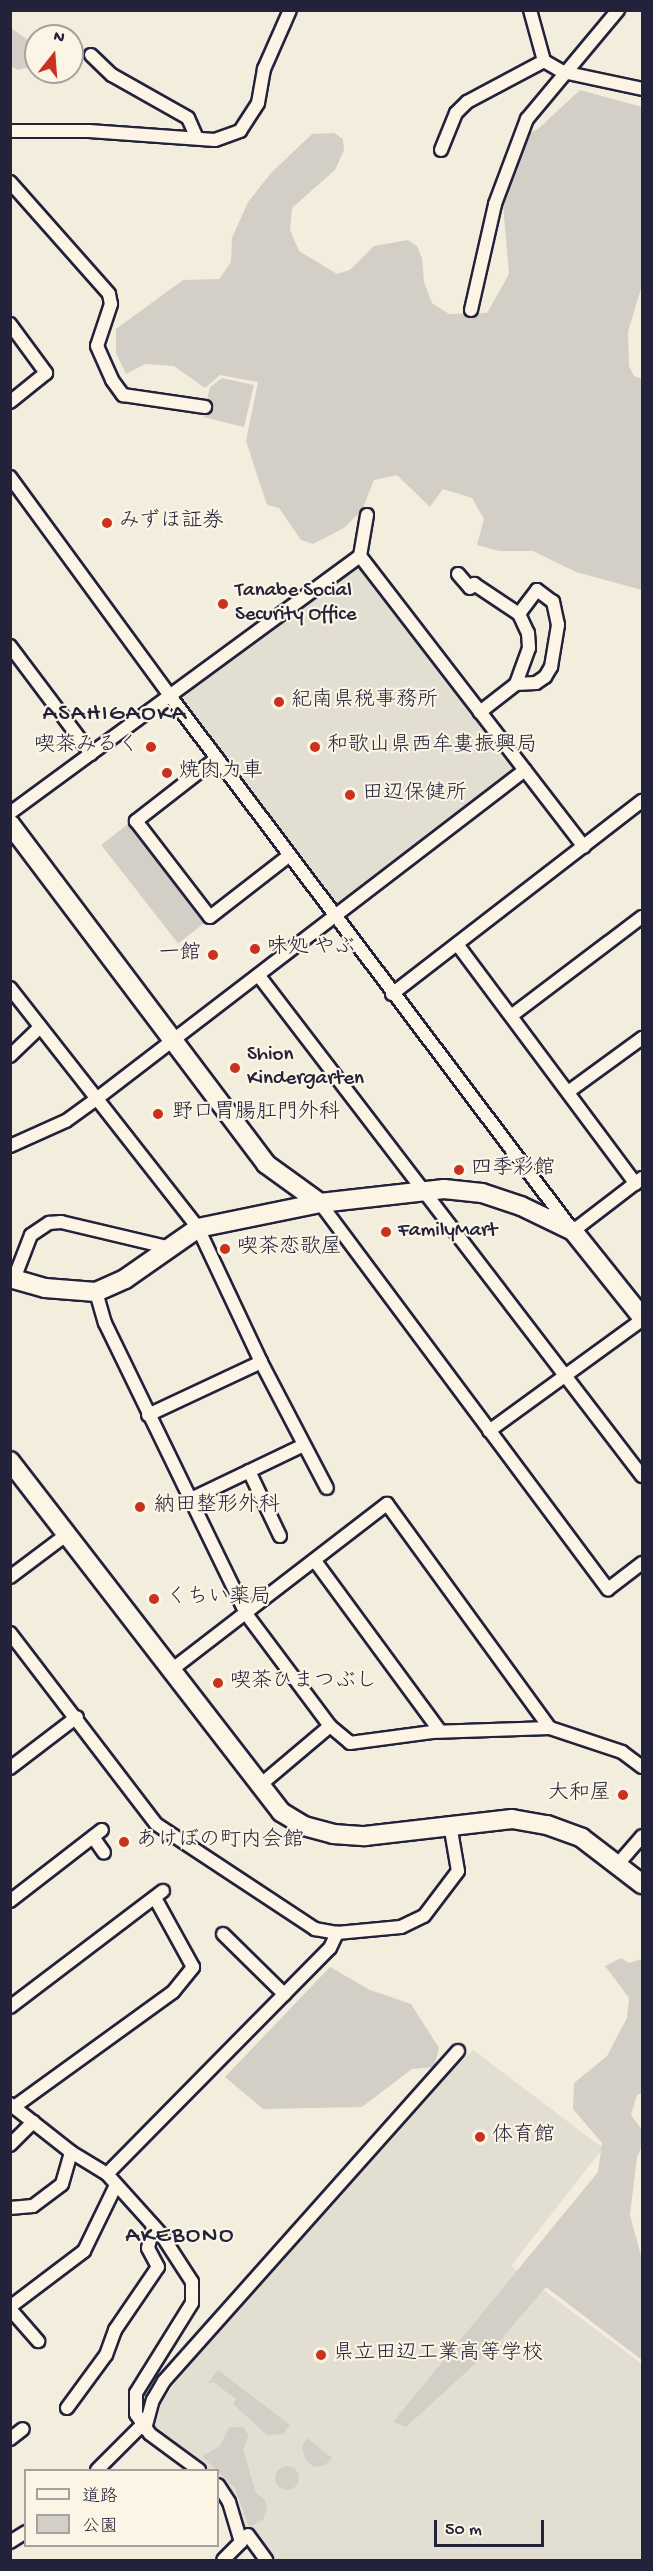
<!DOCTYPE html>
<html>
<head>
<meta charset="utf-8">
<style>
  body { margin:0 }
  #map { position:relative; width:653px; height:2571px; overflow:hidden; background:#f3edde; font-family:"Gochi Hand","Klee One",sans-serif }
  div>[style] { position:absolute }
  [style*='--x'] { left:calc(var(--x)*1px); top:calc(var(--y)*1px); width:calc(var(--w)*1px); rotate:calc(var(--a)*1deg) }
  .built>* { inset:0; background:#e3ded2 }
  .green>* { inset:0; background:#d4cfc6; transform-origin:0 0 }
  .round { border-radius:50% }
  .roads { filter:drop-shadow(2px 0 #22223b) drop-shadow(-2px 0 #22223b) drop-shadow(0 2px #22223b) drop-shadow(0 -2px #22223b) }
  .street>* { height:12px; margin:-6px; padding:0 6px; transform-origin:6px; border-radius:6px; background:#fcf5e5 }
  .secondary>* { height:18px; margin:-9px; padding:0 9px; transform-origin:9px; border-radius:9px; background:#fcf5e5 }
  .dots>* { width:16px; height:16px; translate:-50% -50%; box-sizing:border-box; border:3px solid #fcf5e5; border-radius:50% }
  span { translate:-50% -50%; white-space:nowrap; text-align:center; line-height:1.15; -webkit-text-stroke:4.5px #fcf5e5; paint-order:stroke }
  .poi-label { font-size:21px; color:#22223b }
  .left { translate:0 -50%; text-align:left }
  .right { translate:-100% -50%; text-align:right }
  .quarter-label { font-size:24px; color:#22223b; letter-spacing:1.5px }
  .frame { position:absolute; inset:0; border:12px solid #22223b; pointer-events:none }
  .legend { position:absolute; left:24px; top:2469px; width:195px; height:78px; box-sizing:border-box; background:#fcf5e5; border:2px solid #a5a1a1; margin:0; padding:8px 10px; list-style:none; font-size:18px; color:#22223b }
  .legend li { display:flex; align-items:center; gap:12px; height:30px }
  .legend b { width:30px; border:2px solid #a5a1a1 }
  .north { position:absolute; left:24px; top:24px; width:60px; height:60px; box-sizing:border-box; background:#fcf5e5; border:2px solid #a5a1a1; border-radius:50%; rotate:17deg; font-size:16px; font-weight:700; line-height:24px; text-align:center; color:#22223b }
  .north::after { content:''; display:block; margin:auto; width:21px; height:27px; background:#c8321e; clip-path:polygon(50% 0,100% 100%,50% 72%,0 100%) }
  .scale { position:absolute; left:434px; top:2520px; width:110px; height:27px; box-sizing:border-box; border:3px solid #22223b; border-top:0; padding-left:8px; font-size:18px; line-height:21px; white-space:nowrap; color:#22223b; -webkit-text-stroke:4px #fcf5e5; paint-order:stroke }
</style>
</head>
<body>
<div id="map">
  <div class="built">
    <i style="clip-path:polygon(360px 559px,515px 766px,513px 774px,339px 905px,331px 902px,183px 703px,184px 693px)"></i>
    <i style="clip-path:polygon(473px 2050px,603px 2148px,511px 2266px,642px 2364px,642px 2560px,266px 2560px,234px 2520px,218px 2485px,218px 2470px,199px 2470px,150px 2434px,161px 2403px,210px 2334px,404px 2117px)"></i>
  </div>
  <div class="green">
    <i style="clip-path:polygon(10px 27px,36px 46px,34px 66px,18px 70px,11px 66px)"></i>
    <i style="clip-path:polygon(580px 90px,642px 107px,642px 285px,628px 332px,629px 366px,634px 376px,642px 379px,642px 590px,576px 572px,533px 551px,499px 551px,477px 545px,484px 519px,472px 498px,443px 489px,430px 507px,397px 475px,374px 480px,362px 510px,344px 528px,313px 544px,301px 540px,279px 508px,267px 505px,246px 441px,258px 382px,220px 375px,205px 388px,174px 366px,145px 364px,126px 374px,116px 353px,116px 329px,183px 280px,219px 279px,231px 262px,232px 238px,248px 202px,271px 173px,312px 134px,334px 133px,343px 139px,344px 150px,335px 170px,292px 208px,290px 230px,299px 251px,337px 274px,350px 270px,374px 246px,408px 240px,417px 246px,422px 258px,424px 282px,432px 303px,449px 314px,487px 313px,509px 274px,503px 204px,506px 158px,517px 139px,538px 129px)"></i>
    <i style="clip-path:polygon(222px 378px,254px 385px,244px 427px,203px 417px,210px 387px)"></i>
    <i style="left:128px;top:824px;width:125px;height:34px;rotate:52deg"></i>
    <i style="clip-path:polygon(621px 1958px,629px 1963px,642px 1959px,642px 2093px,637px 2095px,631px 2115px,642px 2130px,642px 2146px,637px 2157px,630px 2215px,642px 2260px,642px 2360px,546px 2287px,498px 2343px,406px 2427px,393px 2422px,598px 2172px,602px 2143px,573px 2109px,574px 2083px,607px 2056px,627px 2018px,629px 1998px,605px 1966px)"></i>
    <i style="clip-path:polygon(330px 1967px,370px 1990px,411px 2004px,439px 2048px,434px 2067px,412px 2069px,362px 2107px,263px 2109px,225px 2077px)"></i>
    <i style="clip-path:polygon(218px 2370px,290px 2425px,283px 2434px,267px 2435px,233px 2404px,236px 2399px,213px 2382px,207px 2384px)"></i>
    <i style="clip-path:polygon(229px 2427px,243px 2427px,249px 2436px,243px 2450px,256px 2493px,265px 2500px,267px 2507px,263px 2520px,249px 2527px,235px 2488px,202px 2456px,220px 2446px)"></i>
    <i style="clip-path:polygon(307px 2438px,332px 2458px,324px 2466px,314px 2467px,305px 2459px,302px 2446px)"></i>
    <i class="round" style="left:275px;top:2466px;width:24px;height:24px"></i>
  </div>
  <div class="roads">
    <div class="street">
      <i style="--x:530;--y:10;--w:53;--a:74.6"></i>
      <i style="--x:544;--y:61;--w:22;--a:30"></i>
      <i style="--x:563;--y:72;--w:81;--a:12.1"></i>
      <i style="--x:91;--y:55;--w:29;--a:44"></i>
      <i style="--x:112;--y:75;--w:87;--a:29.5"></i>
      <i style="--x:188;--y:118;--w:22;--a:66"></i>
      <i style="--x:10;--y:131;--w:79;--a:0"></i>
      <i style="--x:89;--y:131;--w:126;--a:4.1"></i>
      <i style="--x:215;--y:140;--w:27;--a:-20"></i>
      <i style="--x:240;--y:131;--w:33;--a:-57"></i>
      <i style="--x:258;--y:103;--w:35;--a:-80"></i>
      <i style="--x:264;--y:69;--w:64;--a:-66.2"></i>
      <i style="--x:441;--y:150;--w:40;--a:-68"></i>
      <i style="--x:456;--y:113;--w:16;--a:-45"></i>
      <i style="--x:467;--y:102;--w:87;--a:-28"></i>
      <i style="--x:10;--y:182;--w:149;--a:48.5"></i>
      <i style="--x:109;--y:294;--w:10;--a:79"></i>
      <i style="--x:111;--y:304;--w:44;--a:108.4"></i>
      <i style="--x:97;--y:346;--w:37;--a:66"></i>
      <i style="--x:112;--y:380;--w:19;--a:54"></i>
      <i style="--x:123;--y:395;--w:83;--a:8.3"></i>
      <i style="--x:471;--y:310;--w:109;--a:-77.2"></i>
      <i style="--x:495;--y:204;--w:91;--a:-69.4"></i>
      <i style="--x:527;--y:119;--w:142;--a:-50.1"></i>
      <i style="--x:10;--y:324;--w:61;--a:53.7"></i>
      <i style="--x:46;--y:373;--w:46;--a:141.1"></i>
      <i style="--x:10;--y:477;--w:271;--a:53.8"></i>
      <i style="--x:170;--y:696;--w:670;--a:53.01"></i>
      <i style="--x:573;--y:1231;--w:87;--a:-37.5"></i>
      <i style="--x:367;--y:515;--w:42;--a:99.7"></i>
      <i style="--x:360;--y:556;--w:367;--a:52.4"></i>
      <i style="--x:458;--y:574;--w:18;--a:49"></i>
      <i style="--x:470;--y:588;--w:6;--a:-45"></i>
      <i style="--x:474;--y:584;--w:54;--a:33.7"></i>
      <i style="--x:519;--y:614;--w:21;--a:65"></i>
      <i style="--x:528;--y:633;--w:15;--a:86"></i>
      <i style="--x:529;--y:648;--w:38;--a:110"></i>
      <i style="--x:516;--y:684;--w:46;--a:142.1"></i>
      <i style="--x:10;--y:646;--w:135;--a:53.1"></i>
      <i style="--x:516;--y:684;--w:20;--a:-3"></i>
      <i style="--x:536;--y:683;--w:11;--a:-34"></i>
      <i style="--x:545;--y:677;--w:12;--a:-59"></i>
      <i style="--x:551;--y:667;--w:43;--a:-80.5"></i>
      <i style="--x:558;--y:625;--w:24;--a:-102"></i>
      <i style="--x:553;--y:602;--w:20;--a:-143"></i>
      <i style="--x:537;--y:590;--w:30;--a:127"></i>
      <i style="--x:217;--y:758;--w:103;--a:142.1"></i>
      <i style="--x:136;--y:821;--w:121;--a:52.4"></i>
      <i style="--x:210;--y:917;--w:101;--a:-37.8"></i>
      <i style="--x:10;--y:813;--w:434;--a:-36.3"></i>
      <i style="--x:457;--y:944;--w:299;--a:53.3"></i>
      <i style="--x:259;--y:976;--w:630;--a:52.55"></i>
      <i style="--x:10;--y:988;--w:305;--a:51.9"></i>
      <i style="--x:198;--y:1228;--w:148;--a:64.8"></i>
      <i style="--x:261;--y:1362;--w:142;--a:62.4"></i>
      <i style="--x:392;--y:994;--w:316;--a:-37.7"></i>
      <i style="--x:511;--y:1016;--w:164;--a:-37.1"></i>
      <i style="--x:10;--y:1056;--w:42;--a:-44"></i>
      <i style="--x:568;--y:1092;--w:92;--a:-36.1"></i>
      <i style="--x:10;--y:1146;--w:61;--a:-24.1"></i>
      <i style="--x:66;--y:1121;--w:36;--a:-36"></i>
      <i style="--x:95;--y:1100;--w:542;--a:-37.5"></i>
      <i style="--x:320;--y:1203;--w:482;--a:53.3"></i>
      <i style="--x:608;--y:1589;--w:43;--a:-37.4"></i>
      <i style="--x:14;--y:1279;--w:47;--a:-68.9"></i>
      <i style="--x:31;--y:1235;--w:22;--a:-34"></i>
      <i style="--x:49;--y:1223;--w:12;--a:-5"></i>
      <i style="--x:61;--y:1222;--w:109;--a:13.3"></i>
      <i style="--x:96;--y:1292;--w:32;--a:74"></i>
      <i style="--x:105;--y:1323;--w:325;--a:64.1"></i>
      <i style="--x:247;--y:1615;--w:139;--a:53.2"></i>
      <i style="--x:330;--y:1726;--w:26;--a:40"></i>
      <i style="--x:350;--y:1743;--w:83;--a:-7.6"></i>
      <i style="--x:432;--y:1732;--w:118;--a:-1.9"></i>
      <i style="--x:550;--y:1728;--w:76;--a:18.4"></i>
      <i style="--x:622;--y:1752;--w:25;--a:37"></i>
      <i style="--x:148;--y:1415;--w:125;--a:-25.1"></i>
      <i style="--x:489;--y:1431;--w:189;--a:-36"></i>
      <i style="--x:249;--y:1471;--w:72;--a:64.5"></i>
      <i style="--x:189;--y:1500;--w:127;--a:-25.6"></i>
      <i style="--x:315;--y:1561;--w:211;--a:53.7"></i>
      <i style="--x:10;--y:1577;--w:70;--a:-36.9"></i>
      <i style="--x:10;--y:1633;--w:240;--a:52.6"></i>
      <i style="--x:156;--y:1824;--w:191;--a:33.4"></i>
      <i style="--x:315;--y:1929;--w:22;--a:10"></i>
      <i style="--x:337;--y:1933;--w:64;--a:-5.4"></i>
      <i style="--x:401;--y:1927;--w:25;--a:-26"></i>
      <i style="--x:424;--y:1916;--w:56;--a:-52.9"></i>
      <i style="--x:458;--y:1871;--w:48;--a:-99.7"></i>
      <i style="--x:170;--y:1671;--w:274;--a:-37.6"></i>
      <i style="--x:387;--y:1504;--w:277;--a:54"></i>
      <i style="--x:10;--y:1768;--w:84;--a:-37.3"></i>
      <i style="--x:259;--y:1786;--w:93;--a:-40.2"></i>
      <i style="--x:93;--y:1837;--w:19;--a:55"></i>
      <i style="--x:618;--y:1864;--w:37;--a:-49"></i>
      <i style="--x:10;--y:1901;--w:116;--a:-37.7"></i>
      <i style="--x:223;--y:1934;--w:86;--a:44.5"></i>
      <i style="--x:10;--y:2007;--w:192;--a:-37.2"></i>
      <i style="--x:10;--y:2104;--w:78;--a:38.2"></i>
      <i style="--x:71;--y:2152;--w:42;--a:31.4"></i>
      <i style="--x:107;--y:2174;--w:81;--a:48"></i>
      <i style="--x:161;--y:2234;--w:57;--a:57.1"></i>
      <i style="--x:192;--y:2282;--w:21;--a:90"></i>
      <i style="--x:192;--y:2303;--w:106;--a:121.9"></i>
      <i style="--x:136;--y:2393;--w:21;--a:90"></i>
      <i style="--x:136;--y:2414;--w:24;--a:55"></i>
      <i style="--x:150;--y:2434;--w:61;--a:36.3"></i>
      <i style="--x:14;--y:2107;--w:196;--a:-35.9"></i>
      <i style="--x:173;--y:1992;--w:32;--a:-51"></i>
      <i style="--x:193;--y:1967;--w:79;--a:-118.8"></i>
      <i style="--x:10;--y:2145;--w:33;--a:-45"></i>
      <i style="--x:107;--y:2174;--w:317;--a:-45.4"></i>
      <i style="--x:330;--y:1948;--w:17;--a:-65"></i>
      <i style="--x:10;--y:2208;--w:23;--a:-5"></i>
      <i style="--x:33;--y:2206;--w:36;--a:-37"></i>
      <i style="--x:62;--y:2184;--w:33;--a:-74"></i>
      <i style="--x:10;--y:2307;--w:93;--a:-37.1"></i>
      <i style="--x:84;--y:2251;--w:73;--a:-64.1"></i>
      <i style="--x:10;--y:2309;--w:43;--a:48.8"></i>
      <i style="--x:67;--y:2408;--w:66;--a:-53.7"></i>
      <i style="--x:106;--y:2355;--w:27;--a:-70"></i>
      <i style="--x:115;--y:2330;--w:76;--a:-55.7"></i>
      <i style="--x:158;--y:2267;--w:21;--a:-118"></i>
      <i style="--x:148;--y:2248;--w:23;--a:-77"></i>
      <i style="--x:145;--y:2429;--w:30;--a:-75"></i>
      <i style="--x:153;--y:2400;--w:22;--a:-60"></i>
      <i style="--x:164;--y:2381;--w:442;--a:-48.3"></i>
      <i style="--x:10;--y:2439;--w:16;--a:-38"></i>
      <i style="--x:97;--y:2470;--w:64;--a:-45"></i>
      <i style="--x:218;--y:2485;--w:20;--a:57"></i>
      <i style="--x:229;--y:2502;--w:42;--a:73.3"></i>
      <i style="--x:241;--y:2542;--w:25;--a:135"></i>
      <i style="--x:248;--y:2535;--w:31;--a:54"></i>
      <i style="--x:10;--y:2542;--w:19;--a:-32"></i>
    </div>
    <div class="secondary">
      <i style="--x:10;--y:824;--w:426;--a:53"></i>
      <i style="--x:266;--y:1164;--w:67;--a:35.8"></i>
      <i style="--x:10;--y:1278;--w:36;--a:16"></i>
      <i style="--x:45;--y:1288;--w:51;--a:4.5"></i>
      <i style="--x:96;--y:1292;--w:32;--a:-24"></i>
      <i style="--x:125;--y:1279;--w:89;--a:-34.9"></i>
      <i style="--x:198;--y:1228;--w:125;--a:-11.6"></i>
      <i style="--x:320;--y:1203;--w:125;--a:-6.4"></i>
      <i style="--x:444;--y:1189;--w:38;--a:6"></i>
      <i style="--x:482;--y:1193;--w:41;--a:18.4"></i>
      <i style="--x:521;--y:1206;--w:58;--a:25.7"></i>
      <i style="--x:573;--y:1231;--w:110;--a:51.3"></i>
      <i style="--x:10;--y:1461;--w:443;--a:52.3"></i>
      <i style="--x:281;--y:1812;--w:27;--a:31"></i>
      <i style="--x:304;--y:1826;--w:30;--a:15"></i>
      <i style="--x:333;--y:1834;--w:32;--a:4"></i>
      <i style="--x:365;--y:1836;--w:148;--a:-6.6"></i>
      <i style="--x:512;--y:1819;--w:36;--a:10"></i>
      <i style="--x:547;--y:1825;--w:37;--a:20"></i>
      <i style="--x:582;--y:1838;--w:76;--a:37.5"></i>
    </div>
  </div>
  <div class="dots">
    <i style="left:107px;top:523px;background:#c8321e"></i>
    <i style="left:223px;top:604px;background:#c8321e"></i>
    <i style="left:279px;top:702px;background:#c8321e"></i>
    <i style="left:151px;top:747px;background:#c8321e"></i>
    <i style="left:315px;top:747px;background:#c8321e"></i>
    <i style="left:167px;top:773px;background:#c8321e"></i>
    <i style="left:350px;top:795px;background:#c8321e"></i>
    <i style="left:255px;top:949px;background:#c8321e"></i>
    <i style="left:213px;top:955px;background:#c8321e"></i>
    <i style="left:235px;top:1068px;background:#c8321e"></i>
    <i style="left:158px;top:1114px;background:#c8321e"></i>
    <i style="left:459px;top:1170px;background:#c8321e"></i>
    <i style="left:386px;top:1232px;background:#c8321e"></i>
    <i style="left:225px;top:1249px;background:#c8321e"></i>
    <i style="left:140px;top:1507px;background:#c8321e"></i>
    <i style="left:154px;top:1599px;background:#c8321e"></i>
    <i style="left:218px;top:1683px;background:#c8321e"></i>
    <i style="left:623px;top:1795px;background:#c8321e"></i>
    <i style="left:124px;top:1842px;background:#c8321e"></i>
    <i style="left:480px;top:2137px;background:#c8321e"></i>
    <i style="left:321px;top:2355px;background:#c8321e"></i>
  </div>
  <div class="poi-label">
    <span class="left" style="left:119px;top:523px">みずほ証券</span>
    <span class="left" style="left:235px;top:604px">Tanabe Social<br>Security Office</span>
    <span class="left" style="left:291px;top:702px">紀南県税事務所</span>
    <span class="right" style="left:139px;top:747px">喫茶みるく</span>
    <span class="left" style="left:327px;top:747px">和歌山県西牟婁振興局</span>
    <span class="left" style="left:179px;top:773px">焼肉力車</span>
    <span class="left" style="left:362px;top:795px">田辺保健所</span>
    <span class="left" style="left:267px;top:949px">味処 やぶ</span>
    <span class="right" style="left:201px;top:955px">一館</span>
    <span class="left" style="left:247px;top:1068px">Shion<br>Kindergarten</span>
    <span class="left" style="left:172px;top:1114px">野口胃腸肛門外科</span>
    <span class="left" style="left:471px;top:1170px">四季彩館</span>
    <span class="left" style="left:398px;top:1232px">FamilyMart</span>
    <span class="left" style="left:237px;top:1249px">喫茶恋歌屋</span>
    <span class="left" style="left:154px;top:1507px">納田整形外科</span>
    <span class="left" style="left:166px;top:1599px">くちい薬局</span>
    <span class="left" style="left:230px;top:1683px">喫茶ひまつぶし</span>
    <span class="right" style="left:611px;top:1795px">大和屋</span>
    <span class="left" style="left:136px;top:1842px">あけぼの町内会館</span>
    <span class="left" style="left:492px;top:2137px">体育館</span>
    <span class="left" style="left:333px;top:2355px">県立田辺工業高等学校</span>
  </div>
  <div class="quarter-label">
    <span style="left:115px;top:715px">ASAHIGAOKA</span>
    <span style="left:180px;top:2237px">AKEBONO</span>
  </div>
  <div class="frame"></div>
  <ul class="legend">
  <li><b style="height:8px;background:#fcf5e5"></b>道路</li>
  <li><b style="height:16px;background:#d4cfc6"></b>公園</li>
  </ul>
  <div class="north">N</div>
  <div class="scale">50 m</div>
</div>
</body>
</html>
